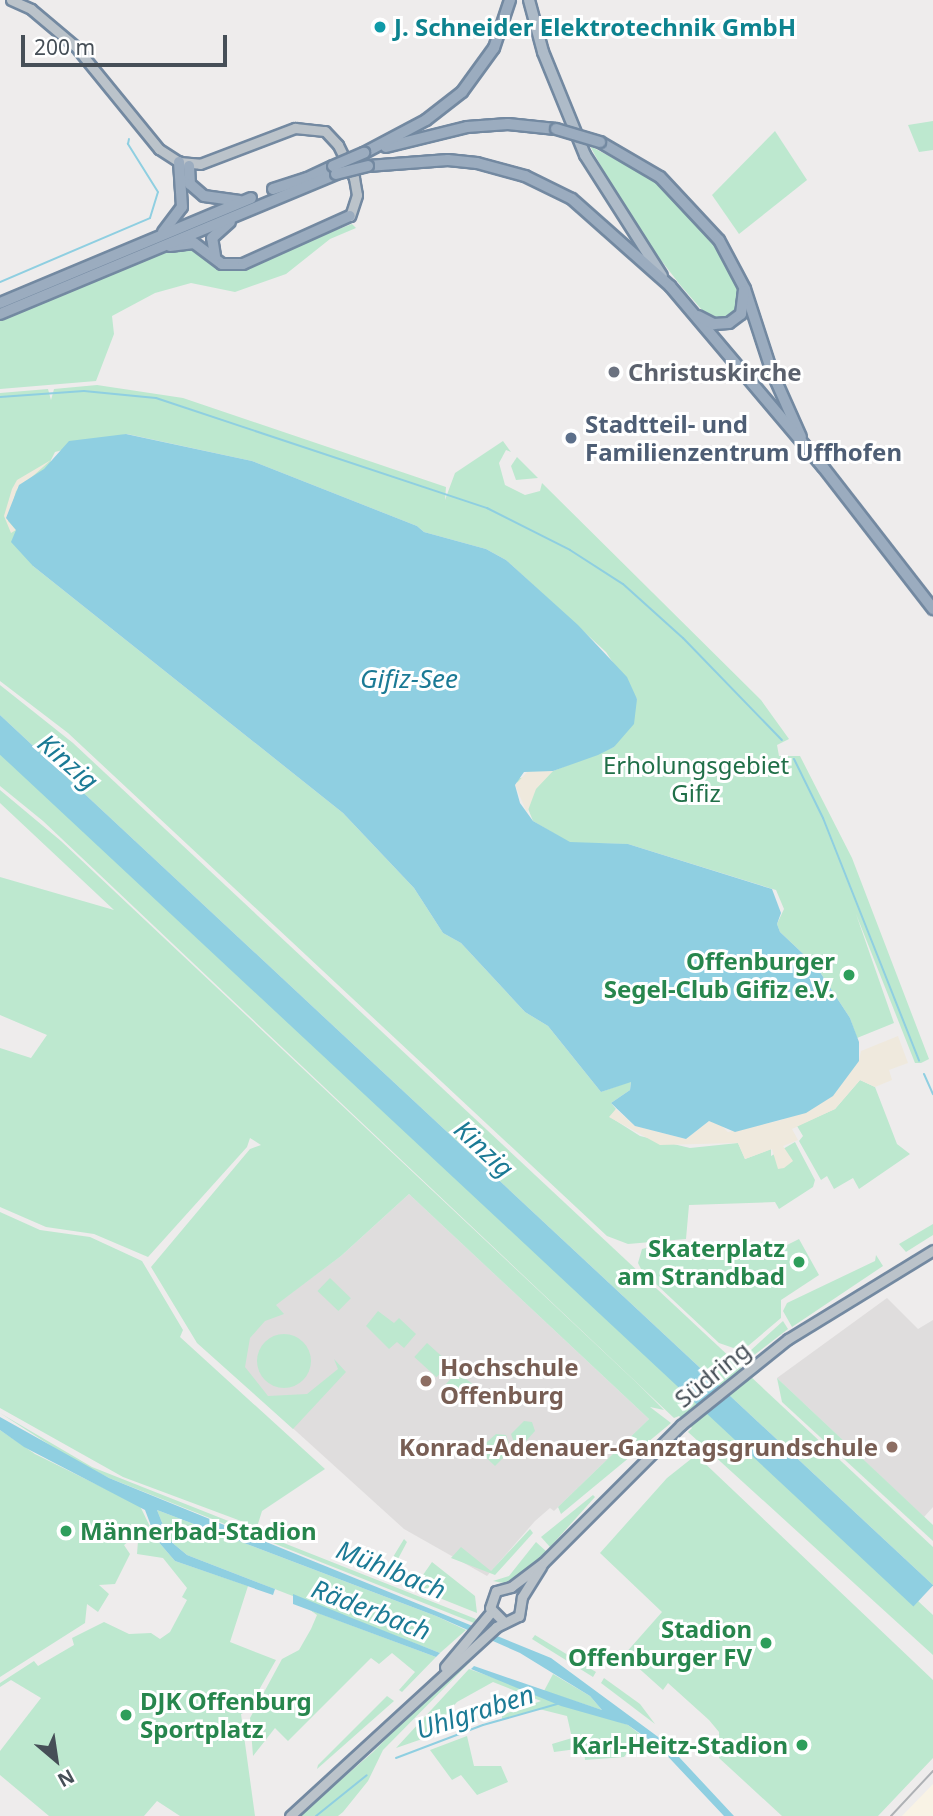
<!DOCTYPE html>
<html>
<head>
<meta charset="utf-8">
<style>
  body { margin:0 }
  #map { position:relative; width:933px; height:1816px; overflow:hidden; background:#eeecec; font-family:"Noto Sans",sans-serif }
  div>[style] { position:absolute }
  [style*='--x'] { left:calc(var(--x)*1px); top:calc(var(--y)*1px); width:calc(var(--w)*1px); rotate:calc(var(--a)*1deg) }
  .commercial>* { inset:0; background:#f9f3e5 }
  .education>* { inset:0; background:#dfdddd }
  .green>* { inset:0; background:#bde8cf; transform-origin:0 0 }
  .round { border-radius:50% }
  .sand>* { inset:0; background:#efe9dd }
  .water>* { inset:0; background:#8fcfe1; transform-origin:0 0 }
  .stream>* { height:2px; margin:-1px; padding:0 1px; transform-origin:1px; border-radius:1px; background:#8fcfe1 }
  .roads { filter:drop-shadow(2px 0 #7389a1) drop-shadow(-2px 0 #7389a1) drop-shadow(0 2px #7389a1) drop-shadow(0 -2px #7389a1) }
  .tertiary>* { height:9px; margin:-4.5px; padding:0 4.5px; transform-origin:4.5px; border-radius:4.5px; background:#bbc3ca }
  .primary>* { height:10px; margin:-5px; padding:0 5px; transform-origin:5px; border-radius:5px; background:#aebbc8 }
  .trunk>* { height:10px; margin:-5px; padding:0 5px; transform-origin:5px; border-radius:5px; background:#9bacbf }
  .rail>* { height:2px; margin:-1px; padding:0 1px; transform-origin:1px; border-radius:1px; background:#aeb1b5 }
  .bridges { filter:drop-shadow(2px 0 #7389a1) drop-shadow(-2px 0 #7389a1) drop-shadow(0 2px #7389a1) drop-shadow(0 -2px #7389a1) }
  .trunk-bridge>* { height:10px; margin:-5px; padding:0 5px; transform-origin:5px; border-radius:5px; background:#9bacbf }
  .dots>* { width:19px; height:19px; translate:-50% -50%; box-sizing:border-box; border:4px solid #fff; border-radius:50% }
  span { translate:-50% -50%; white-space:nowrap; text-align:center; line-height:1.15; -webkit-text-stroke:6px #fff; paint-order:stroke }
  .culture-label { font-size:24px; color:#0d838f; font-weight:700 }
  .left { translate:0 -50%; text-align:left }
  .worship-label { font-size:24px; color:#5b616d; font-weight:700 }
  .service-label { font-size:24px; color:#4e5e75; font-weight:700 }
  .park-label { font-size:24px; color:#206f48 }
  .leisure-label { font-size:24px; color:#27864d; font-weight:700 }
  .right { translate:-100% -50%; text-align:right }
  .education-label { font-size:24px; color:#785e54; font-weight:700 }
  .street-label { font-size:24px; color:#464f57 }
  .water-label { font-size:26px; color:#1b7a95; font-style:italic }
  .north { position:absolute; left:21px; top:1725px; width:70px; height:70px; -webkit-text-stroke:5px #fff; paint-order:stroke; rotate:151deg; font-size:19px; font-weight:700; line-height:28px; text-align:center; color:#464f57 }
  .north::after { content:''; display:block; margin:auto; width:24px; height:32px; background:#464f57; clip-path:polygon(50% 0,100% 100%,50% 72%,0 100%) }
  .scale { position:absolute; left:21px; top:35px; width:206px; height:32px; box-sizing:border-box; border:4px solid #464f57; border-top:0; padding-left:9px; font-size:21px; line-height:24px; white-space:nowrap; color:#464f57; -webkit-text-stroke:5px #fff; paint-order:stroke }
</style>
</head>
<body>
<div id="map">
  <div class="commercial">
    <i style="clip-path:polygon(933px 1784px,933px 1816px,902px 1816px)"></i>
  </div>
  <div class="education">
    <i style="clip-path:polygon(409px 1194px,649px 1419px,554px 1511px,550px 1508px,535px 1521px,487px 1576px,404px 1529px,233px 1374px,242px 1342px,275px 1305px,341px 1256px)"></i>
    <i style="clip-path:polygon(887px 1298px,918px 1329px,933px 1320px,933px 1507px,924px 1517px,777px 1378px)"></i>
  </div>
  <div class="green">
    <i style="clip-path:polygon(933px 121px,933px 150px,919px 152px,908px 125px)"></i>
    <i style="clip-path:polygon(775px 131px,807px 180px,739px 234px,712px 195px)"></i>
    <i style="clip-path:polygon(590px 146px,664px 185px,717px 245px,741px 294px,737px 314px,720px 322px,709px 318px,681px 286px,632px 223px)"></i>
    <i style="clip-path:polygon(352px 224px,356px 228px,330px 239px,286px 274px,235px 292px,191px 283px,155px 293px,112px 316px,114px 334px,96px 381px,0 389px,0 318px,173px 247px,198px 249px,229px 271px)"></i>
    <i style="clip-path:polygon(97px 385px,183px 398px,446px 487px,445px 500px,455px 473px,503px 441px,511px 452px,506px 450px,499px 463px,505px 485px,525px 495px,540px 491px,542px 483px,761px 700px,789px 739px,777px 745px,779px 756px,800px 756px,852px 858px,929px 1059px,921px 1063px,915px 1063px,856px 914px,894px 1023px,857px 1038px,850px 1018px,816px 966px,780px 932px,777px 924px,784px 909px,776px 890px,628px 844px,570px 843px,533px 821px,516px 779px,553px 771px,614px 747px,637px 699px,606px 652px,506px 560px,486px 549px,424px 532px,417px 526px,252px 461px,127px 434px,55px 452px,51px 460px,33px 566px,343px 813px,414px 888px,443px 933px,461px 943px,525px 1012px,548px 1026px,601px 1092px,631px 1081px,630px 1090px,611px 1103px,616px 1109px,610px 1117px,640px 1136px,690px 1148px,738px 1143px,745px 1159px,771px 1149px,771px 1156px,795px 1142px,815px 1180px,813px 1187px,779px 1209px,775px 1202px,689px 1205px,686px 1239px,628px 1244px,607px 1236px,68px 733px,0 681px,0 393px,48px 389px,51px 400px,54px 389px)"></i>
    <i style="clip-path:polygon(517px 457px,538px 478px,516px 480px,511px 466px)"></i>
    <i style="clip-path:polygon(0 685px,73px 743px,933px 1547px,933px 1585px,0 715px)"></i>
    <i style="clip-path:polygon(0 744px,933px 1615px,933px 1655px,688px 1432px,692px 1428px,679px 1416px,674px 1418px,43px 821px,0 786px)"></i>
    <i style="clip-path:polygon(0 790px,61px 841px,638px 1384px,664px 1410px,650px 1407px,671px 1423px,561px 1514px,558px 1507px,649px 1419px,409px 1194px,341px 1256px,276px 1305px,284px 1314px,265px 1321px,250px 1338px,245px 1367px,268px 1396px,307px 1394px,338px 1369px,334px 1359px,346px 1372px,293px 1429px,197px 1343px,151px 1267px,250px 1149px,261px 1145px,250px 1138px,247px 1147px,148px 1257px,94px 1234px,46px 1227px,0 1207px,0 1048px,31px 1058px,47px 1035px,0 1015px,0 877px,114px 910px,0 803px)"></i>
    <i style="clip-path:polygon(860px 1080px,875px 1087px,897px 1144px,910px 1154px,859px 1189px,853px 1178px,834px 1189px,827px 1176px,821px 1180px,799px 1141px,803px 1136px,797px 1126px,835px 1109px)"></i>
    <i style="clip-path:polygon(0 1212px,40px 1230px,90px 1237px,142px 1261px,183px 1330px,180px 1337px,325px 1469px,262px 1511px,257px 1527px,123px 1477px,0 1408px)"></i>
    <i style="clip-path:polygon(933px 1224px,933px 1235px,906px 1252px,899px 1244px)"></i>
    <i style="clip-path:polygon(799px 1239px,819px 1275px,781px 1300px,781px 1318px,742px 1351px,719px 1343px,642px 1271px,638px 1263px,642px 1249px,663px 1244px,770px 1242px,779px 1249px)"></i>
    <i style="clip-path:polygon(876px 1255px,883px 1266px,792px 1327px,783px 1311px,787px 1303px,875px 1261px)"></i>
    <i style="left:330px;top:1278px;width:29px;height:18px;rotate:44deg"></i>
    <i style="clip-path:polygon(378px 1311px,394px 1323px,399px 1318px,416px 1334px,404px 1348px,397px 1342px,389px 1349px,366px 1326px)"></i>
    <i style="clip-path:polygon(783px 1321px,788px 1329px,745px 1362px,735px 1355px,750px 1351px)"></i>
    <i class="round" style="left:257px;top:1334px;width:54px;height:54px"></i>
    <i style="left:427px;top:1343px;width:30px;height:19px;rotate:42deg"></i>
    <i style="clip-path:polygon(457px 1372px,483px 1392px,468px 1407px,445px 1385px)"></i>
    <i style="clip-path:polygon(777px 1378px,933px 1525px,933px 1541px,782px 1402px)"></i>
    <i style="clip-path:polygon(0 1413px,92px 1467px,476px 1619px,474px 1623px,109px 1478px,70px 1458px)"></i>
    <i style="clip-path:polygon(524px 1421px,532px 1422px,535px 1431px,517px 1451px,511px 1434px)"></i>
    <i style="clip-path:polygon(0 1430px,35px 1454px,140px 1506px,156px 1539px,175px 1561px,248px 1586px,230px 1642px,276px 1660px,247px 1711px,241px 1714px,255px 1816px,180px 1816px,157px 1801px,144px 1816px,49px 1816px,0 1775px,0 1751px,41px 1698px,11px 1680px,0 1687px,0 1683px,34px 1661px,38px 1666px,74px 1645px,72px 1638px,104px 1622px,129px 1634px,151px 1633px,160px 1639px,170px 1632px,187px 1600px,182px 1597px,187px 1588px,163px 1558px,137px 1554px,138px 1541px,133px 1538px,124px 1545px,130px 1554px,115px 1584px,99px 1585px,109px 1594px,98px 1612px,87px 1604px,85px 1623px,0 1677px)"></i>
    <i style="clip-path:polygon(496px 1434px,506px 1435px,511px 1450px,495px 1466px,478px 1450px)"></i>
    <i style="clip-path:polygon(696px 1455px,933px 1680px,933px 1758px,878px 1816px,782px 1816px,719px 1758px,719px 1732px,709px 1720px,668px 1683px,663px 1690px,624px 1655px,662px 1612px,600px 1553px,667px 1478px)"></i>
    <i style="clip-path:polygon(593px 1495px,595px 1497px,550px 1547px,541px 1537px)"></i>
    <i style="clip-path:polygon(157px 1510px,436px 1616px,466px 1630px,440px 1653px,187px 1555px,169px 1540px)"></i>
    <i style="clip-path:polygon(530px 1529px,533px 1533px,495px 1575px,451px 1558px,461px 1547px,491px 1571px)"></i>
    <i style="clip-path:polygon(404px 1539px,407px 1542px,391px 1572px,416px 1585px,432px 1562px,475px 1596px,477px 1613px,382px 1575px)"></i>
    <i style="clip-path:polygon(536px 1542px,547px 1552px,522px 1576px,509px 1584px,493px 1581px,509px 1576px)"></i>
    <i style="clip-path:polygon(310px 1610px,436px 1657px,402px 1692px,399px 1690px,415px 1672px,392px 1653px,379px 1664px,371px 1658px,288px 1741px,275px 1728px,253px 1756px,250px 1718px,282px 1659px,299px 1650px,311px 1629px,317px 1615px)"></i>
    <i style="clip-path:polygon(535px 1635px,596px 1672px,593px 1677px,532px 1639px)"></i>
    <i style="clip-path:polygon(471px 1661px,383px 1750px,368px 1781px,343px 1812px,338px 1816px,299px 1816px,373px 1752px,454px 1670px)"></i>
    <i style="clip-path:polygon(469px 1669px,628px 1725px,641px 1735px,624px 1757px,585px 1760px,584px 1748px,554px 1752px,552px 1744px,572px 1738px,567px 1716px,539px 1709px,502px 1720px,502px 1715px,541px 1701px,493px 1682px,457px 1702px,425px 1738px,396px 1748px)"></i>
    <i style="clip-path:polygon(553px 1674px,590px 1696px,602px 1710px,544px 1691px)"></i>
    <i style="clip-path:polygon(604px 1678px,640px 1704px,655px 1724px,601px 1683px)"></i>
    <i style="clip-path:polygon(387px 1696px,394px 1701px,317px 1769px,318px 1765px)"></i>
    <i style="clip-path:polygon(467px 1736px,474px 1766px,501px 1766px,508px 1782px,477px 1795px,461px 1775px,452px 1780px,430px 1750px)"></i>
  </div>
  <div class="sand">
    <i style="clip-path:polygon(51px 460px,16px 491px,8px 521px,16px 530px,11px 533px,4px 516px,12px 489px,17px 480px)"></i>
    <i style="clip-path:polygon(529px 770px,553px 771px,536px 789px,527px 813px,515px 785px)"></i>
    <i style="clip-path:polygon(898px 1036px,908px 1063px,889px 1070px,892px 1080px,875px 1087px,860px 1080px,835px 1109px,792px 1129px,798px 1140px,783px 1146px,793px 1161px,784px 1168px,778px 1169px,772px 1149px,745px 1159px,738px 1143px,660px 1145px,609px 1117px,616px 1109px,635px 1126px,686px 1139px,709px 1121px,719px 1123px,728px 1132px,782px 1120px,859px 1061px,861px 1051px)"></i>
  </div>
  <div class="water">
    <i style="clip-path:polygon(126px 434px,252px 461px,417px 526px,424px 532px,486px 549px,506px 560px,578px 625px,627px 677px,637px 699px,634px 724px,614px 747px,598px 755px,553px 771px,524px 772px,515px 785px,520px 803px,533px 821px,570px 842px,628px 844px,772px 889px,781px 913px,777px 924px,780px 932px,816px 966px,850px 1018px,859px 1042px,859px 1061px,833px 1096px,806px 1113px,735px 1132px,709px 1121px,686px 1139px,635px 1126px,611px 1103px,630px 1090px,631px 1082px,601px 1092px,548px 1026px,525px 1012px,461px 943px,443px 933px,414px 888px,343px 813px,33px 566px,11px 542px,16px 530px,6px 518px,19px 485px,44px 469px,69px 441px)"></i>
    <i style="left:0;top:715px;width:1276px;height:29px;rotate:43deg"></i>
    <i style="clip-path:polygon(0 1417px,109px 1478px,551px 1658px,665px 1742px,734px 1816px,724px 1816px,658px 1746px,628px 1725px,561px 1706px,471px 1669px,474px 1666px,602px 1710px,590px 1696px,520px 1653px,436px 1616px,157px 1510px,169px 1540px,187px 1555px,275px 1589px,273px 1595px,175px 1561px,156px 1539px,145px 1510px,24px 1447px,0 1430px)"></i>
    <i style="clip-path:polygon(293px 1594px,352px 1618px,440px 1653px,436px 1657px,293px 1604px)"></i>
  </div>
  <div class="stream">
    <i style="--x:0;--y:282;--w:163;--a:-23.1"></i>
    <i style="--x:150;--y:218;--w:27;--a:-73"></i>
    <i style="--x:158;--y:192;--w:57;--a:-122"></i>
    <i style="--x:128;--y:144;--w:5;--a:-79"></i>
    <i style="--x:0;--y:397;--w:84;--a:-4.1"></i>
    <i style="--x:84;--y:391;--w:72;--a:5.6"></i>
    <i style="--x:156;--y:398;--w:349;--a:18.4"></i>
    <i style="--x:487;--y:508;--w:93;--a:26.8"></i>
    <i style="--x:570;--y:550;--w:63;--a:32.7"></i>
    <i style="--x:623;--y:584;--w:81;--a:42"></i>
    <i style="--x:683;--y:638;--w:142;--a:45.9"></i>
    <i style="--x:794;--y:759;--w:66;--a:63.8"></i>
    <i style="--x:823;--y:818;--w:261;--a:68.4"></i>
    <i style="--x:924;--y:1074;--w:22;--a:66"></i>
    <i style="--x:396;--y:1758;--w:93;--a:-20.8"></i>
    <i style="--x:483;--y:1725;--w:77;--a:-15.8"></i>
    <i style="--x:316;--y:1816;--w:65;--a:-38.8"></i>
  </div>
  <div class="roads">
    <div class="tertiary">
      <i style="--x:11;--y:0;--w:22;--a:24"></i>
      <i style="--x:31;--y:9;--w:57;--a:40.1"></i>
      <i style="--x:75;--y:46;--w:133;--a:50.8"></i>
      <i style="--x:159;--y:149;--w:24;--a:33"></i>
      <i style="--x:179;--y:162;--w:21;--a:5"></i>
      <i style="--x:200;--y:164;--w:102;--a:-20.8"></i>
      <i style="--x:295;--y:128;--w:30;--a:6"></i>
      <i style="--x:325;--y:131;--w:19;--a:47"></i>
      <i style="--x:338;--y:145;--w:37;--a:64"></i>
      <i style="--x:354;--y:178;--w:17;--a:80"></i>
      <i style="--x:357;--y:195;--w:22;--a:108"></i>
      <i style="--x:503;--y:1621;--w:18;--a:-135"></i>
      <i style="--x:490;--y:1608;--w:18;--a:-71"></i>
      <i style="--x:496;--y:1591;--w:16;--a:-15"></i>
      <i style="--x:511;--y:1587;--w:40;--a:-37"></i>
      <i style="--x:543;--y:1563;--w:195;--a:-45"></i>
      <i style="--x:681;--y:1425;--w:137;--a:-38.8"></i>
      <i style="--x:788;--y:1339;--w:170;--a:-31.5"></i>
      <i style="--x:445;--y:1667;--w:72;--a:-50.1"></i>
      <i style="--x:290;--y:1816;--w:280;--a:-42.5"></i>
      <i style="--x:496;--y:1627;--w:25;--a:-26"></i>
      <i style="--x:519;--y:1616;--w:19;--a:-81"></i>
      <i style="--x:522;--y:1597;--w:36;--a:-58"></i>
    </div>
    <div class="primary">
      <i style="--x:529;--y:0;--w:54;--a:74.9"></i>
      <i style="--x:543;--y:52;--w:111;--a:67.8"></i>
      <i style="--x:585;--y:155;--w:143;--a:57.5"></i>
    </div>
    <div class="trunk">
      <i style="--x:600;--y:142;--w:69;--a:30.3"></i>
      <i style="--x:660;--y:177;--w:86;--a:46.9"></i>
      <i style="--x:719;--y:240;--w:55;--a:62"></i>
      <i style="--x:745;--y:289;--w:87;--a:72"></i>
      <i style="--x:772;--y:372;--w:71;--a:66"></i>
      <i style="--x:386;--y:147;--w:83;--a:-13.9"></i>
      <i style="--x:467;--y:127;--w:41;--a:-4.2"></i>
      <i style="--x:508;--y:124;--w:48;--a:5.9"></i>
      <i style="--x:364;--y:153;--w:70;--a:-28"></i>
      <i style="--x:426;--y:120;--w:46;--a:-37.9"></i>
      <i style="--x:462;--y:92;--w:54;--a:-54"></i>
      <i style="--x:494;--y:48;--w:51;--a:-71.6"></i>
      <i style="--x:189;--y:166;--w:18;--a:87"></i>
      <i style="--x:190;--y:184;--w:18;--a:41"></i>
      <i style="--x:204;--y:196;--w:36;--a:8"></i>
      <i style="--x:368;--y:166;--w:80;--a:-4.3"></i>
      <i style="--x:448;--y:160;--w:29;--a:6"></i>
      <i style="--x:477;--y:163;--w:50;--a:15.2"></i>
      <i style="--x:525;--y:176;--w:52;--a:26.1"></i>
      <i style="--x:572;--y:199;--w:131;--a:41.6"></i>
      <i style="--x:670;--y:286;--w:237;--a:49.8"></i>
      <i style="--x:823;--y:467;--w:180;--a:52.2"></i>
      <i style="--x:303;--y:180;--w:33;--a:-25"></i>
      <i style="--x:273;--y:189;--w:35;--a:-18"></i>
      <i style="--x:163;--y:232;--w:31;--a:-53"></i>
      <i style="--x:182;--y:207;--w:45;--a:-93.8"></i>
      <i style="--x:170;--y:246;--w:24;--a:-7"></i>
      <i style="--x:194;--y:243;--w:35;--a:37"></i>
      <i style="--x:222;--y:264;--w:21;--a:0"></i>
      <i style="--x:243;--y:264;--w:117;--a:-24.2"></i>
      <i style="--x:215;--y:256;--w:18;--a:-99"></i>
      <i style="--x:212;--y:238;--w:24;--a:-42"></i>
      <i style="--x:0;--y:303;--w:272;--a:-22.7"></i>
      <i style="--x:0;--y:314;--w:364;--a:-22.6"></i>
      <i style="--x:698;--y:316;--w:18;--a:27"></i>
      <i style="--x:714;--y:324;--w:15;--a:-4"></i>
      <i style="--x:729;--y:323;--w:15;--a:-37"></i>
      <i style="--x:741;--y:314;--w:23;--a:-83"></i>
    </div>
  </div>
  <div class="rail">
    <i style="--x:891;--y:1816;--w:62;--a:-47"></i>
  </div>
  <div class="bridges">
    <div class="trunk-bridge">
      <i style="--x:556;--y:129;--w:46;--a:16.5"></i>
      <i style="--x:333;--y:166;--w:34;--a:-23"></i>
      <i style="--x:336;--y:174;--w:33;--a:-14"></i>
    </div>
  </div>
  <div class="dots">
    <i style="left:380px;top:27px;background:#0f9aa8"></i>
    <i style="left:614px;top:372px;background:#6b7280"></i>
    <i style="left:571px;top:438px;background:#5c6f8a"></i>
    <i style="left:849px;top:975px;background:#2e9e5b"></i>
    <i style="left:799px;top:1262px;background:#2e9e5b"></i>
    <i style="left:426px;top:1381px;background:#8d6e63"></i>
    <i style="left:892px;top:1447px;background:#8d6e63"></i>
    <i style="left:66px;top:1531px;background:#2e9e5b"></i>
    <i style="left:766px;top:1643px;background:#2e9e5b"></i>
    <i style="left:126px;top:1715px;background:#2e9e5b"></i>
    <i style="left:802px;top:1745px;background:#2e9e5b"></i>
  </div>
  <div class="culture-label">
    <span class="left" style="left:394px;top:27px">J. Schneider Elektrotechnik GmbH</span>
  </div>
  <div class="worship-label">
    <span class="left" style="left:628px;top:372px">Christuskirche</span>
  </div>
  <div class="service-label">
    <span class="left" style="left:585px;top:438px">Stadtteil- und<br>Familienzentrum Uffhofen</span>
  </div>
  <div class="park-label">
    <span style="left:696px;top:779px">Erholungsgebiet<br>Gifiz</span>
  </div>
  <div class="leisure-label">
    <span class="right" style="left:835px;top:975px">Offenburger<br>Segel-Club Gifiz e.V.</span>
    <span class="right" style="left:785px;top:1262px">Skaterplatz<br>am Strandbad</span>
    <span class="left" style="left:80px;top:1531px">Männerbad-Stadion</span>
    <span class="right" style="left:752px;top:1643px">Stadion<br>Offenburger FV</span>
    <span class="left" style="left:140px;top:1715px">DJK Offenburg<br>Sportplatz</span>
    <span class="right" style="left:788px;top:1745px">Karl-Heitz-Stadion</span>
  </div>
  <div class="education-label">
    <span class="left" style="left:440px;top:1381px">Hochschule<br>Offenburg</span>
    <span class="right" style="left:878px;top:1447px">Konrad-Adenauer-Ganztagsgrundschule</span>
  </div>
  <div class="street-label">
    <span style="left:712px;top:1374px;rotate:-39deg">Südring</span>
  </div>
  <div class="water-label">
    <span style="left:409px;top:679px">Gifiz-See</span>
    <span style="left:68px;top:762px;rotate:41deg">Kinzig</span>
    <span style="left:484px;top:1149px;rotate:43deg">Kinzig</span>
    <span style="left:391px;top:1570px;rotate:22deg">Mühlbach</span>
    <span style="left:371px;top:1610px;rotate:21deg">Räderbach</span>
    <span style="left:475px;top:1712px;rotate:-18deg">Uhlgraben</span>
  </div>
  <div class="north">N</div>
  <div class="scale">200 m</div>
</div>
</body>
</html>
